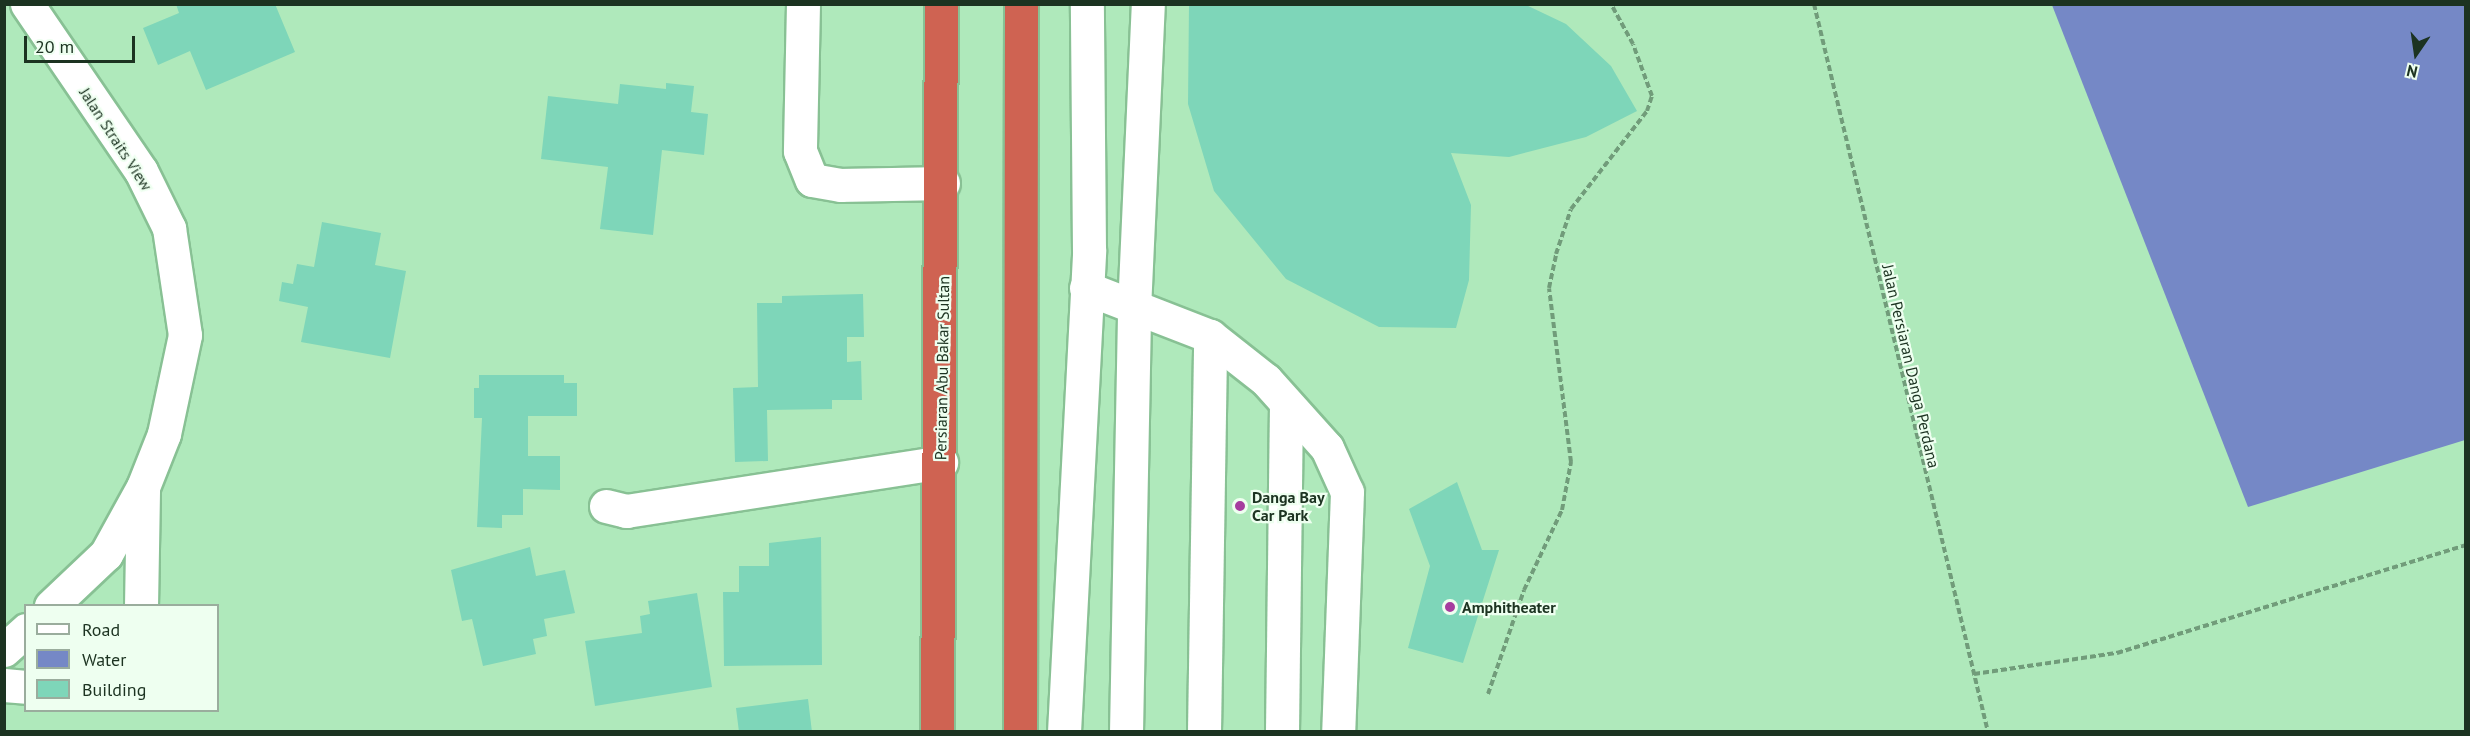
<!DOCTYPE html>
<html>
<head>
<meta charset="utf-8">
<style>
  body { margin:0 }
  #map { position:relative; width:2470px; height:736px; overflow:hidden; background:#afe9bb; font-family:"PT Sans",sans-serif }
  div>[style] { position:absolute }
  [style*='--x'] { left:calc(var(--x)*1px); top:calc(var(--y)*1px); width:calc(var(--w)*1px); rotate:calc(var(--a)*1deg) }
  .water>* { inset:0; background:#7588c6 }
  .building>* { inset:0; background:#7ed6b9 }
  .path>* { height:4px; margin-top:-2px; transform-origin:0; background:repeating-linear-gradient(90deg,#719c7a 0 6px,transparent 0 9px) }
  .roads { filter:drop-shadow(2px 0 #88c194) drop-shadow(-2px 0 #88c194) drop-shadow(0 2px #88c194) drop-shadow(0 -2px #88c194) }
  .minor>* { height:33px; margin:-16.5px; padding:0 16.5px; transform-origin:16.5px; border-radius:16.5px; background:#fff }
  .highway>* { height:33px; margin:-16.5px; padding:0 16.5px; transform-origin:16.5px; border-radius:16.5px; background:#cf6352 }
  .dots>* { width:16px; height:16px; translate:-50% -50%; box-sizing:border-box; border:3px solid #eefff0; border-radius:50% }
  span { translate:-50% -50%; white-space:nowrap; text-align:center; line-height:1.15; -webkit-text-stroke:4.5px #eefff0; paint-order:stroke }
  .street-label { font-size:16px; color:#1c3321 }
  .poi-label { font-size:16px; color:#1c3321; font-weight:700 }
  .left { translate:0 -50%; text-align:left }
  .frame { position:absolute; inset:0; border:6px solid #1c3321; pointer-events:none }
  .legend { position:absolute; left:24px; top:604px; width:195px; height:108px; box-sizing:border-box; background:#eefff0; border:2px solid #9aad9d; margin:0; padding:8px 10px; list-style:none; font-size:18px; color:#1c3321 }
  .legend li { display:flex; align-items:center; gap:12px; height:30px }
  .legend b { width:30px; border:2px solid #9aad9d }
  .north { position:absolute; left:2386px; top:24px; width:60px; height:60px; -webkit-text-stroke:4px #eefff0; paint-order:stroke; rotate:193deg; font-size:16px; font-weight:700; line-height:24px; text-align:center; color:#1c3321 }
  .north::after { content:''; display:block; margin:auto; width:21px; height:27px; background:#1c3321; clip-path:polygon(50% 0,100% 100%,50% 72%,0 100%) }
  .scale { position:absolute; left:24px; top:36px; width:111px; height:27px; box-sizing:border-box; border:3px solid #1c3321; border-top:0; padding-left:8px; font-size:18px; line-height:21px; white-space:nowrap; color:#1c3321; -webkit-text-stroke:4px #eefff0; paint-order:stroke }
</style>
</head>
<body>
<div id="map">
  <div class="water">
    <i style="clip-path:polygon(2052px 5px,2465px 5px,2465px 440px,2248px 507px)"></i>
  </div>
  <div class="building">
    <i style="clip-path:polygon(176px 4px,275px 4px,295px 52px,206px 90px,190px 51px,158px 65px,143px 28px,179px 13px)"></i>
    <i style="clip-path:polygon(1189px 4px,1524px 4px,1566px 24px,1611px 66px,1637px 111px,1586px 137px,1509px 157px,1451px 153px,1471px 205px,1469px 280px,1456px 328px,1379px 327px,1286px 279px,1214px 191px,1188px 104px)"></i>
    <i style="clip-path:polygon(666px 83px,694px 86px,691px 112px,708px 114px,704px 155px,662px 150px,653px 235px,600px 229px,608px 167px,541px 159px,548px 96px,618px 104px,620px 84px,666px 89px)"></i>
    <i style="clip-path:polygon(322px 222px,381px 233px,375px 265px,406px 271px,390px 358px,301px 342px,308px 307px,279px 301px,282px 282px,293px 284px,297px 264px,314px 267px)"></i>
    <i style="clip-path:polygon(863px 294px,864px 337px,847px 337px,847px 362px,861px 361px,862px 400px,832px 400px,832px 409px,767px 410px,768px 461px,735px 462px,733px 388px,758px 387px,757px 303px,782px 303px,782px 296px)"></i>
    <i style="clip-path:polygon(479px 375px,564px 375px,564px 383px,577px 383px,577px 416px,528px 416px,528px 456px,560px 456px,560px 490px,523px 489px,523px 515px,502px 515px,502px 528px,477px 527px,482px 418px,474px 418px,474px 388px,479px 388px)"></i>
    <i style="clip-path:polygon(1457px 482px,1482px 550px,1499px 550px,1463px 663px,1408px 648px,1430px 566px,1409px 509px)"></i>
    <i style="clip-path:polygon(821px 537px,822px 665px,724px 666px,723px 592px,739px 592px,739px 566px,769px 566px,769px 543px)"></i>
    <i style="clip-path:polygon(530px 547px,536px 576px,565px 570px,575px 613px,544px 619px,547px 636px,533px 639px,536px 654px,483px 666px,472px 619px,462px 621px,451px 570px)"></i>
    <i style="clip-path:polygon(697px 593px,712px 687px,595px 706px,585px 641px,642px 633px,640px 616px,650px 614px,648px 601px)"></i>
    <i style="clip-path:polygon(808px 699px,812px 732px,739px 732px,736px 708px)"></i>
  </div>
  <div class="path">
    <i style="--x:1814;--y:4;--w:749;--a:76.56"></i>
    <i style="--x:1974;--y:674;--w:145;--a:-8.4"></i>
    <i style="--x:2117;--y:653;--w:365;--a:-17.2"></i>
    <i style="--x:1488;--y:694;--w:110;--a:-70.9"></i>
    <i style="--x:1524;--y:590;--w:89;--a:-64.6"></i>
    <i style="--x:1562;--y:510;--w:49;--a:-79.4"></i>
    <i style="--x:1571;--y:462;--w:175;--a:-97.2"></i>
    <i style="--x:1549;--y:288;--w:35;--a:-78"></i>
    <i style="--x:1556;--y:254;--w:47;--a:-71.6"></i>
    <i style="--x:1571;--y:209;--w:124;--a:-52.2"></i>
    <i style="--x:1647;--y:111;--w:16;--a:-72"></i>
    <i style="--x:1652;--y:96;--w:55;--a:-110.1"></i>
    <i style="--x:1633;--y:44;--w:46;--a:-118.8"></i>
  </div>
  <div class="roads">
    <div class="minor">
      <i style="--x:27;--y:4;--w:202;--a:55.7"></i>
      <i style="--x:141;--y:171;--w:64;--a:63.8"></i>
      <i style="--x:169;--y:228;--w:108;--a:81.5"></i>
      <i style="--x:185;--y:335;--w:101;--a:102"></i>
      <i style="--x:164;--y:434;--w:57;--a:111.6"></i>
      <i style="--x:143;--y:487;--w:77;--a:118.9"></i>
      <i style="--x:106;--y:554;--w:76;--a:136.6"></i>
      <i style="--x:803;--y:4;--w:147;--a:91.2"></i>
      <i style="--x:800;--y:151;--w:31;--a:68"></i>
      <i style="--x:812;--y:180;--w:29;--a:10"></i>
      <i style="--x:841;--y:185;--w:102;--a:-1.1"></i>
      <i style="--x:1086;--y:288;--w:133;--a:21.2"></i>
      <i style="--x:1210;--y:336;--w:71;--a:38.2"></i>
      <i style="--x:1266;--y:380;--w:91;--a:48.1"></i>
      <i style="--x:1327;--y:448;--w:48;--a:65.6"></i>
      <i style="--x:1347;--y:492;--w:240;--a:92.1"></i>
      <i style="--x:606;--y:506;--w:21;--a:14"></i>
      <i style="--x:626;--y:511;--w:319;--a:-8.8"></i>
      <i style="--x:141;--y:606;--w:118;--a:-89"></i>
      <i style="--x:4;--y:650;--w:30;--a:-42"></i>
      <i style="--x:4;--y:685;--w:22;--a:5"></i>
      <i style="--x:1064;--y:732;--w:483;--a:-87"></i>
      <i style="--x:1089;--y:250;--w:246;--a:-90.5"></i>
      <i style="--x:1126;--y:732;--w:423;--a:-88.9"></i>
      <i style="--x:1134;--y:309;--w:305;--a:-87.4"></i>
      <i style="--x:1204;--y:732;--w:396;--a:-89.1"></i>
      <i style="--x:1282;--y:732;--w:328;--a:-89.3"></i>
    </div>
    <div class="highway">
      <i style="--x:937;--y:732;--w:728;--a:-89.69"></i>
      <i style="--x:1020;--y:732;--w:728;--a:-89.92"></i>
    </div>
  </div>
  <div class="dots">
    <i style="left:1240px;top:506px;background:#a63d9f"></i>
    <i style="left:1450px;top:607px;background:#a63d9f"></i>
  </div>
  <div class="street-label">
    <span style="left:116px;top:139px;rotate:57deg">Jalan Straits View</span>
    <span style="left:1911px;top:366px;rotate:77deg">Jalan Persiaran Danga Perdana</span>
    <span style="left:942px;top:368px;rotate:-89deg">Persiaran Abu Bakar Sultan</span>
  </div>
  <div class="poi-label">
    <span class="left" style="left:1252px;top:506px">Danga Bay<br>Car Park</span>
    <span class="left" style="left:1462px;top:607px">Amphitheater</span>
  </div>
  <div class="frame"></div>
  <ul class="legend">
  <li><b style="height:8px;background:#fff"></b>Road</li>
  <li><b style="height:16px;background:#7588c6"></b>Water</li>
  <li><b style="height:16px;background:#7ed6b9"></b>Building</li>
  </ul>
  <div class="north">N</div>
  <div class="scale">20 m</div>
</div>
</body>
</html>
